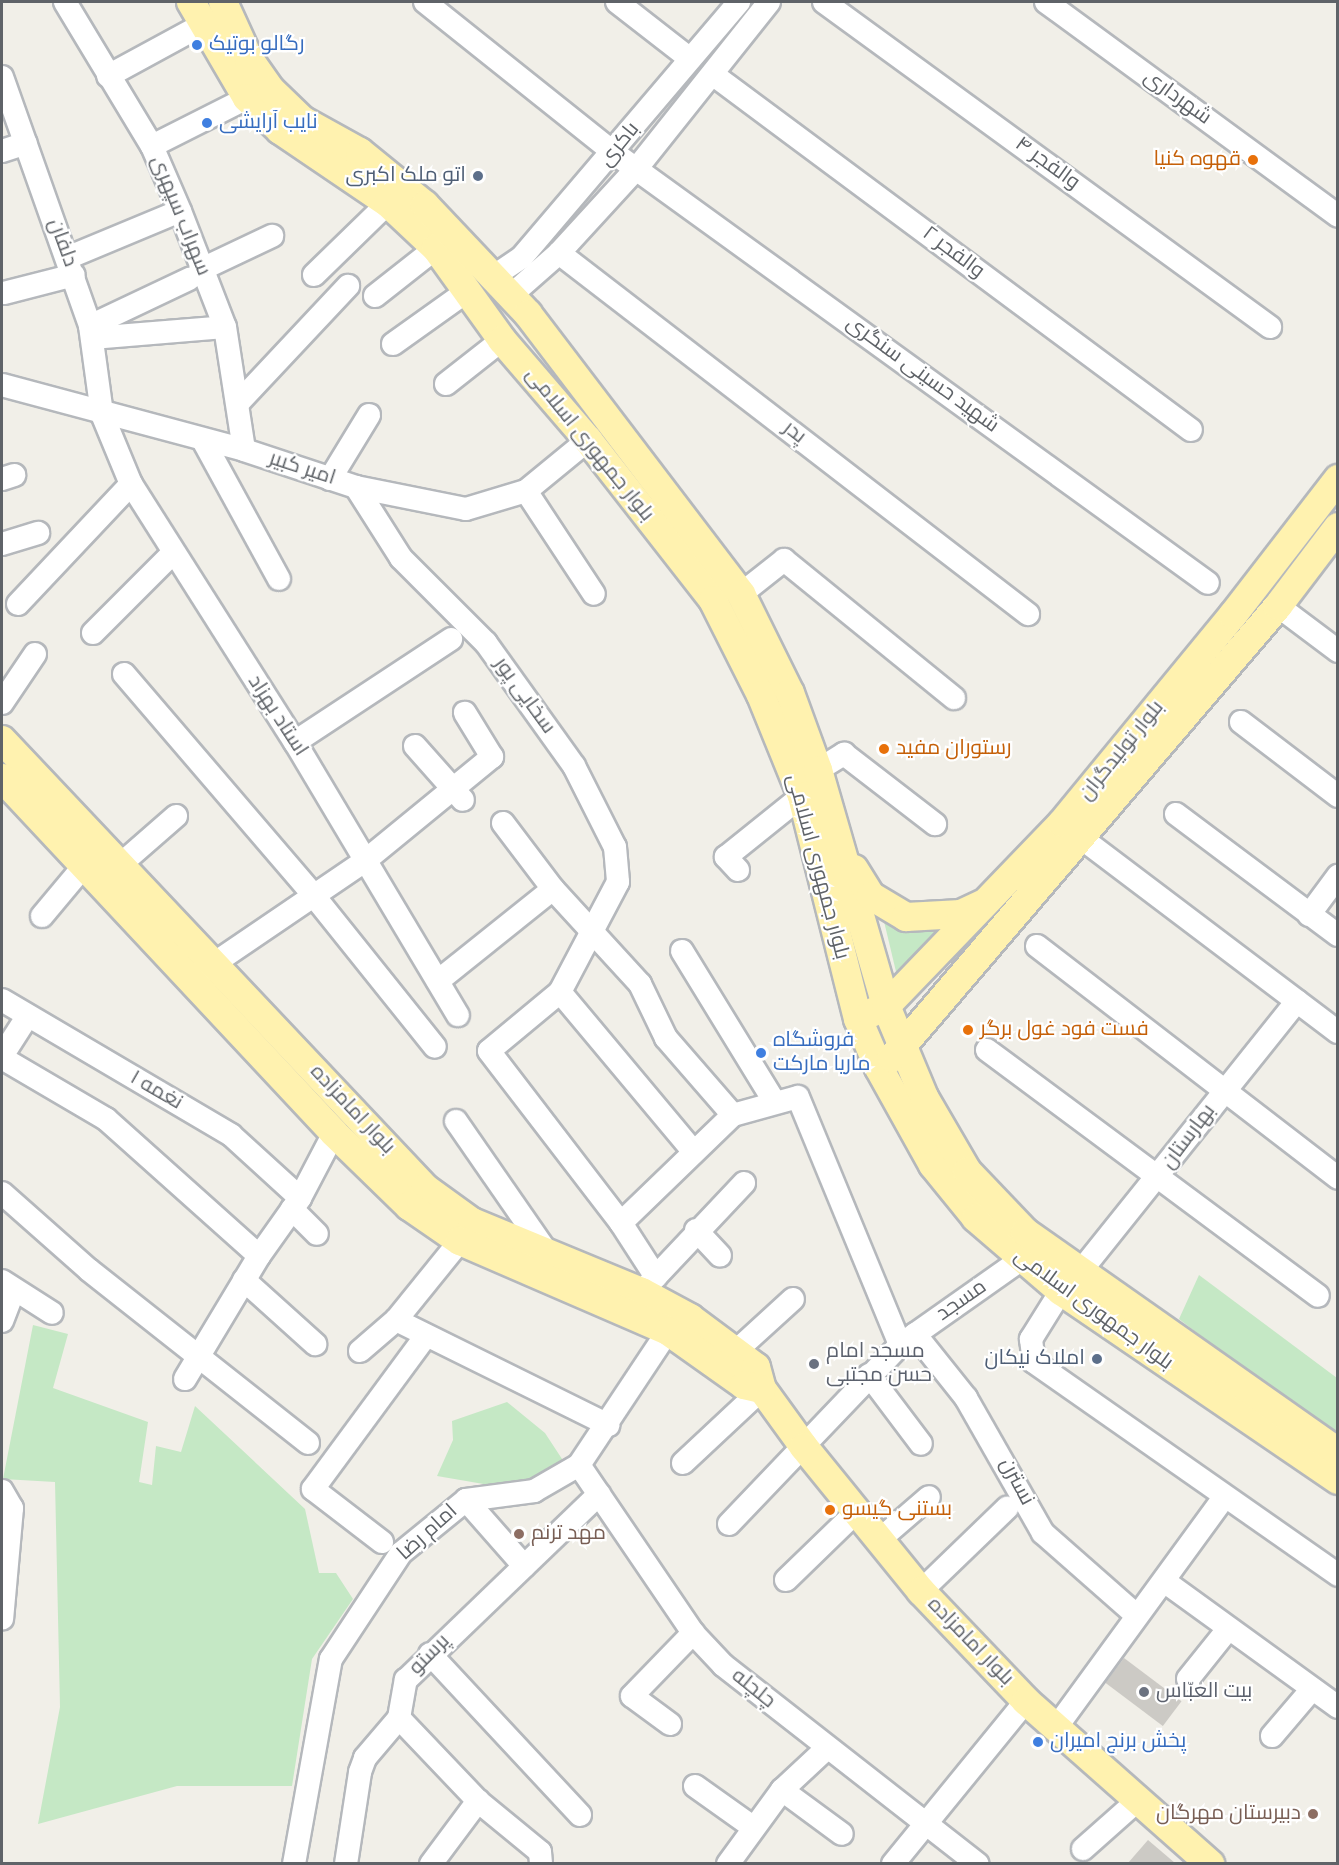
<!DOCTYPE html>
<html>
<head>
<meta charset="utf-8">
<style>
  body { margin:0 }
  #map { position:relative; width:1339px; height:1865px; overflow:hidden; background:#f1efe8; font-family:Overpass,Cairo,sans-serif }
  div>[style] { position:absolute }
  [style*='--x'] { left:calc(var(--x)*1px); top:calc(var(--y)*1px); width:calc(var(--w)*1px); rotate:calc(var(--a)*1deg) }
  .green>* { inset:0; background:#c5e8c5 }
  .building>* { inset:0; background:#cccac5; transform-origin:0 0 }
  .roads { filter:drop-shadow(2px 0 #b5b8bc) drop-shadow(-2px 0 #b5b8bc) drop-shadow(0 2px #b5b8bc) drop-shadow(0 -2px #b5b8bc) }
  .minor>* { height:22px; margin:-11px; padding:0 11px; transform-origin:11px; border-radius:11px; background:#fff }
  .major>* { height:28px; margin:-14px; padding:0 14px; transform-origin:14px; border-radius:14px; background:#fff2af }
  .dots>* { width:16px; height:16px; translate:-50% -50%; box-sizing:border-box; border:3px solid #fff; border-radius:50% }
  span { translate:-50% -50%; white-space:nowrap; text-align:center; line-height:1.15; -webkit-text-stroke:4.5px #fff; paint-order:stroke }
  .shop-label { font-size:21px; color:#366cbe }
  .left { translate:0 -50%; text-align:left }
  .street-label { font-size:21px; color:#5f6368 }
  .food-label { font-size:21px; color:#c56008 }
  .right { translate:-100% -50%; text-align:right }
  .service-label { font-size:21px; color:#4e5e75 }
  .worship-label { font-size:21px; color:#5b616d }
  .education-label { font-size:21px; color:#785e54 }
  .frame { position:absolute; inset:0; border:3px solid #5f6368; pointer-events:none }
</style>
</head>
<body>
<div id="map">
  <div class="green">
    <i style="clip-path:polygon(882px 913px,939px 934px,898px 980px)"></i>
    <i style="clip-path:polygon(1199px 1275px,1337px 1378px,1337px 1442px,1179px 1319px)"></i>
    <i style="clip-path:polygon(33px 1325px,68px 1334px,53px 1388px,148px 1422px,139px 1482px,152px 1485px,156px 1446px,181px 1452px,195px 1406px,305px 1509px,319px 1573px,336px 1573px,353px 1599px,312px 1659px,292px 1786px,177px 1786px,38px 1824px,60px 1707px,55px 1482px,3px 1479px)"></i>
    <i style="clip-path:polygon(507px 1402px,545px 1433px,564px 1462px,540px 1481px,501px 1487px,437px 1476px,453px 1440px,452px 1421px)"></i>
  </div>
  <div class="building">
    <i style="left:1124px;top:1658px;width:72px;height:31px;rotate:37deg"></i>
    <i style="clip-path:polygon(1148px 1840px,1175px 1863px,1128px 1863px)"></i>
  </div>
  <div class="roads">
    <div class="minor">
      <i style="--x:65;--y:2;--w:168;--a:58.9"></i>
      <i style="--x:152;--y:146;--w:71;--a:66.7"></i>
      <i style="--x:180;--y:211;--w:124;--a:68.8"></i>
      <i style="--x:225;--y:327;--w:124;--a:81.2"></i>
      <i style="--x:425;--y:2;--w:242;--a:38.6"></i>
      <i style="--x:614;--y:153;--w:733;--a:35.9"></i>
      <i style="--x:617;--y:2;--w:91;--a:37.9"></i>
      <i style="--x:824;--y:2;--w:552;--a:36.08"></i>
      <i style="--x:1046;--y:2;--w:362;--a:36.2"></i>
      <i style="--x:108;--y:76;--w:107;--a:-28.5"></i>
      <i style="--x:715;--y:76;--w:593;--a:36.64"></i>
      <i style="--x:2;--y:77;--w:264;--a:70.5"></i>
      <i style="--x:90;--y:326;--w:89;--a:82.2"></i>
      <i style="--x:102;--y:414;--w:76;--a:67.5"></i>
      <i style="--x:131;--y:484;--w:306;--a:57.6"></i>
      <i style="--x:295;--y:742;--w:318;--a:59.2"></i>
      <i style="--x:152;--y:146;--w:106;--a:-26.8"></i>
      <i style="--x:2;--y:151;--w:25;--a:-18"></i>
      <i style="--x:559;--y:253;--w:592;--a:37.59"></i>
      <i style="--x:67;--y:258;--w:122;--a:-22.6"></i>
      <i style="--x:200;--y:270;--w:80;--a:-25.3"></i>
      <i style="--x:314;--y:275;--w:103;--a:-44.2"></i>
      <i style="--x:491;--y:278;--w:37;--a:-34"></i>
      <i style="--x:522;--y:257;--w:335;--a:-49.6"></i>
      <i style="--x:4;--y:293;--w:72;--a:-14.4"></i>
      <i style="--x:375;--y:296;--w:78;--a:-38.2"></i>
      <i style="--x:509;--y:297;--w:67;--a:-41.3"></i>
      <i style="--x:559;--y:253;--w:115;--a:-47.5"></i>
      <i style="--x:637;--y:168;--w:212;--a:-51.5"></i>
      <i style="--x:90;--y:326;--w:110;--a:-25.4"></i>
      <i style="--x:92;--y:338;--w:133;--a:-4.7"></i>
      <i style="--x:393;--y:344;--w:90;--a:-35.5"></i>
      <i style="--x:446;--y:384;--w:71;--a:-38.2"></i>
      <i style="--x:2;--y:385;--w:251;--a:15"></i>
      <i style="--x:244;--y:450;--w:118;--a:18.3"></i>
      <i style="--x:356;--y:487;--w:112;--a:11.3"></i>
      <i style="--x:466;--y:509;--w:63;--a:-16.7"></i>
      <i style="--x:526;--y:491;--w:80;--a:-39.4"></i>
      <i style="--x:240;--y:401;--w:158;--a:-46.8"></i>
      <i style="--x:204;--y:442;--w:156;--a:61.3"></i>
      <i style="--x:2;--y:479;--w:13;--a:-18"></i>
      <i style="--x:330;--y:479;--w:75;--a:-58.6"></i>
      <i style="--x:356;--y:487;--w:84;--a:57.6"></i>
      <i style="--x:401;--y:558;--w:120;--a:45"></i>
      <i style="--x:486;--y:643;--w:151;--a:54.4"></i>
      <i style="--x:574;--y:766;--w:91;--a:63.2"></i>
      <i style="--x:615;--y:847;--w:35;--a:85"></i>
      <i style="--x:618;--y:882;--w:124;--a:117.8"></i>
      <i style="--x:560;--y:992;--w:92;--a:140.3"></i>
      <i style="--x:489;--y:1051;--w:217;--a:52.5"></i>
      <i style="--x:621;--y:1223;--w:64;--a:57.1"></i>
      <i style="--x:526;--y:491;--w:123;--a:56.6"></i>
      <i style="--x:2;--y:544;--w:38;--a:-17"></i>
      <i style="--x:741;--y:594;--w:55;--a:-38.3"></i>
      <i style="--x:784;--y:560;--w:219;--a:39.1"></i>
      <i style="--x:18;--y:604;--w:165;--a:-46.7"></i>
      <i style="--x:1278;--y:606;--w:75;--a:36.9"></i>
      <i style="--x:93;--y:633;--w:112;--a:-45"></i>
      <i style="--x:124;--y:674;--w:292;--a:49.4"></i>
      <i style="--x:314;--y:896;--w:193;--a:51.3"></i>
      <i style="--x:2;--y:703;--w:59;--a:-56"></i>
      <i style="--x:1241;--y:722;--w:122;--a:37.3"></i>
      <i style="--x:295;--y:742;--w:187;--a:-33.4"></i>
      <i style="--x:415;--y:746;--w:72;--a:48.4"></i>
      <i style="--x:818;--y:770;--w:31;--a:-32"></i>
      <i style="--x:844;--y:754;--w:115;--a:37.6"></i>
      <i style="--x:1176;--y:814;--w:202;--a:36.8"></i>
      <i style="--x:503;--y:823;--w:83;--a:52.9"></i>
      <i style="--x:553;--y:889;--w:129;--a:47.5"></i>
      <i style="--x:640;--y:984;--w:60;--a:64.3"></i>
      <i style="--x:666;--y:1038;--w:102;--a:49"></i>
      <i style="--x:1068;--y:828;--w:338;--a:37.1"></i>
      <i style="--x:121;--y:864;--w:73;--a:-41.1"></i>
      <i style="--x:738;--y:870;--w:18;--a:-133"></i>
      <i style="--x:726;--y:857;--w:97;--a:-38.8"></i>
      <i style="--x:1309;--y:915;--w:49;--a:-53.4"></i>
      <i style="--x:42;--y:916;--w:64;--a:-50.1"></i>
      <i style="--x:1037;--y:946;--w:380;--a:37.6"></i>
      <i style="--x:682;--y:951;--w:176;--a:58.5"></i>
      <i style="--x:200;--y:973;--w:201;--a:-34.2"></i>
      <i style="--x:366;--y:860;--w:163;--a:-39.3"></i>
      <i style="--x:492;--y:757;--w:52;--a:-121.5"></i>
      <i style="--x:438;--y:981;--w:147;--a:-38.7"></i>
      <i style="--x:560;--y:992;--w:207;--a:50.1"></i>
      <i style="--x:2;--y:1000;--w:266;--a:30.5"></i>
      <i style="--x:231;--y:1135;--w:93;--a:42.4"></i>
      <i style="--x:987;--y:1050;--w:412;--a:36.6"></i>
      <i style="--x:2;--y:1056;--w:46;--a:-57.3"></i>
      <i style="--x:2;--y:1058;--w:121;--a:30.4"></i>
      <i style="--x:106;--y:1119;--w:205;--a:41.8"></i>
      <i style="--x:456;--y:1121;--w:162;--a:55.3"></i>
      <i style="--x:2;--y:1193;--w:116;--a:41.5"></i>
      <i style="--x:89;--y:1270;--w:279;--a:38.3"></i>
      <i style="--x:292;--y:1209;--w:35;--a:45"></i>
      <i style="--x:621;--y:1223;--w:156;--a:-44"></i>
      <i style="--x:733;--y:1115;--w:67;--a:-15.5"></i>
      <i style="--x:798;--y:1097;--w:268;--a:67.6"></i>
      <i style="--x:696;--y:1230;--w:35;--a:47"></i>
      <i style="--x:1080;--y:1272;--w:347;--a:-51.3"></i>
      <i style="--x:244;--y:1280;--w:96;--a:42"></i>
      <i style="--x:2;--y:1281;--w:59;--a:32.6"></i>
      <i style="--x:646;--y:1287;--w:143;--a:-46.7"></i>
      <i style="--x:1061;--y:1291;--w:57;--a:122"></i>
      <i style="--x:1031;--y:1339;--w:23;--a:83"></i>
      <i style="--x:1034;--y:1362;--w:371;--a:35"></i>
      <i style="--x:396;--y:1320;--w:237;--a:26.3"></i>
      <i style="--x:2;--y:1321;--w:33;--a:-69"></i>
      <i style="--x:915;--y:1334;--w:82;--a:51.4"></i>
      <i style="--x:966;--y:1398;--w:155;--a:60.3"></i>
      <i style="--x:1043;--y:1533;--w:123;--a:41.4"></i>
      <i style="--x:360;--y:1351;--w:48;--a:-40.7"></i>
      <i style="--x:396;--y:1320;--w:102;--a:-51"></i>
      <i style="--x:736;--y:1351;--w:77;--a:-42.4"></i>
      <i style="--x:869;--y:1375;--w:86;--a:53"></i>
      <i style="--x:185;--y:1379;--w:144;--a:-59"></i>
      <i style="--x:259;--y:1256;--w:71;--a:-54.7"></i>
      <i style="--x:300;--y:1198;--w:73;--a:-62.4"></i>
      <i style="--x:683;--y:1463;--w:108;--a:-43.1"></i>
      <i style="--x:579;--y:1465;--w:203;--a:55.8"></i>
      <i style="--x:693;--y:1633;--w:44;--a:46.8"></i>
      <i style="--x:723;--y:1665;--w:323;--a:38"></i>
      <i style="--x:2;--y:1491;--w:20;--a:60"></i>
      <i style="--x:12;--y:1508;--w:111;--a:95.1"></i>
      <i style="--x:466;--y:1500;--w:88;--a:48.7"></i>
      <i style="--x:729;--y:1524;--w:248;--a:-46.3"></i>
      <i style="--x:900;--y:1345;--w:149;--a:-35.2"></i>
      <i style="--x:878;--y:1541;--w:67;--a:-40.8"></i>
      <i style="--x:382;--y:1542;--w:87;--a:-142.5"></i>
      <i style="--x:313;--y:1489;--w:189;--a:-53.6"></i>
      <i style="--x:786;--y:1580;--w:95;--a:-44.1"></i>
      <i style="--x:1164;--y:1581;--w:215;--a:35.9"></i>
      <i style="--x:921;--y:1591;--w:120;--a:-44"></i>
      <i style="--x:430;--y:1654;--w:220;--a:47"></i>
      <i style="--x:1188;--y:1679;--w:64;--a:-51.3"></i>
      <i style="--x:399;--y:1718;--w:115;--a:46.4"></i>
      <i style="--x:478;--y:1801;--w:80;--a:39.4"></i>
      <i style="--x:540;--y:1852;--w:12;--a:85"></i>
      <i style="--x:670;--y:1724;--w:47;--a:-143.6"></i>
      <i style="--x:632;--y:1696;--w:88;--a:-45.9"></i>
      <i style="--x:1058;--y:1725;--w:282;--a:-53.9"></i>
      <i style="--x:1272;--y:1736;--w:62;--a:-49.6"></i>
      <i style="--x:695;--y:1786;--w:72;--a:35.4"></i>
      <i style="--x:782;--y:1790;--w:74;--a:36.3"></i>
      <i style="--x:1083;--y:1849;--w:72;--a:-41.6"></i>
      <i style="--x:294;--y:1864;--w:208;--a:-79.8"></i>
      <i style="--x:331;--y:1659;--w:127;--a:-56.6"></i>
      <i style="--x:401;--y:1553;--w:84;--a:-39.2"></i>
      <i style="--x:466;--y:1500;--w:69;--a:-7.5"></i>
      <i style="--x:534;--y:1491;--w:52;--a:-30"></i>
      <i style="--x:579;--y:1465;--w:161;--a:-56.4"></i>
      <i style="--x:346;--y:1864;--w:93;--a:-81.3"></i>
      <i style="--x:360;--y:1772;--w:15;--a:-70"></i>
      <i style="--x:365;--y:1758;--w:52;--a:-49.6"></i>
      <i style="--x:399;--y:1718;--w:39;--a:-80"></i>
      <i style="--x:406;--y:1680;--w:268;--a:-43.9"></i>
      <i style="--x:431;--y:1864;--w:79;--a:-53.3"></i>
      <i style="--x:728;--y:1864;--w:92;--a:-53.9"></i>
      <i style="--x:782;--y:1790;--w:62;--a:-43"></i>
      <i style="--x:893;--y:1864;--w:210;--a:-50.8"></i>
    </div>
    <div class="major">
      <i style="--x:191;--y:2;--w:111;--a:59.7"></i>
      <i style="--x:247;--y:98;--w:46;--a:44.1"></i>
      <i style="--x:280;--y:130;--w:130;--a:34.1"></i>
      <i style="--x:388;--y:203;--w:66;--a:43.2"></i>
      <i style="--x:436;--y:248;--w:113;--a:54.3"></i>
      <i style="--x:502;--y:340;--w:132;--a:49.3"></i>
      <i style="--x:588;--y:440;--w:203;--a:52"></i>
      <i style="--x:713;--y:600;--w:106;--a:63.2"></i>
      <i style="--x:761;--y:695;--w:109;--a:67.9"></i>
      <i style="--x:802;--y:796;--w:230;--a:75.9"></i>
      <i style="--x:858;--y:1019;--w:53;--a:66.8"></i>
      <i style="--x:879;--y:1068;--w:111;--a:60.9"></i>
      <i style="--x:933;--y:1165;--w:68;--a:50.9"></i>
      <i style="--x:976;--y:1218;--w:112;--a:40.7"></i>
      <i style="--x:1061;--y:1291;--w:335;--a:34.3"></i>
      <i style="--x:223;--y:2;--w:63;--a:65.5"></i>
      <i style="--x:249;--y:59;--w:38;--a:55"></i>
      <i style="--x:271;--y:90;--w:43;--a:44.1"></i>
      <i style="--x:302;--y:120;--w:66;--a:28.9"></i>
      <i style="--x:360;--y:152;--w:84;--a:39.2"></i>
      <i style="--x:425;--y:205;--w:150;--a:46.6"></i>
      <i style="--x:528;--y:314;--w:352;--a:52.7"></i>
      <i style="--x:741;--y:594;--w:110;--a:63.7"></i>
      <i style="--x:790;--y:693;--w:82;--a:70"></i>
      <i style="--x:818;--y:770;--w:246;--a:73.9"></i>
      <i style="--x:886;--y:1006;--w:99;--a:67.3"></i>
      <i style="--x:924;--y:1097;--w:86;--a:59.8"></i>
      <i style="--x:967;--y:1171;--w:84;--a:46.4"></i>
      <i style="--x:1025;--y:1232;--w:383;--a:35.1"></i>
      <i style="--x:2;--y:740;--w:616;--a:46.64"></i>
      <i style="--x:425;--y:1188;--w:58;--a:35.9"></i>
      <i style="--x:472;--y:1222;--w:184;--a:22.4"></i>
      <i style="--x:642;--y:1292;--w:55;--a:28.4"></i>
      <i style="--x:690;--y:1318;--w:82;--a:36.6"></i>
      <i style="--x:756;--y:1367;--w:23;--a:75"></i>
      <i style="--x:762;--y:1389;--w:72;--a:54.1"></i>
      <i style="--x:804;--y:1447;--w:186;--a:50.9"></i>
      <i style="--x:921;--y:1591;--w:152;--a:46.3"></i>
      <i style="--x:1026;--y:1701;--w:246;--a:41.5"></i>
      <i style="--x:2;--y:778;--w:486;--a:46.9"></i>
      <i style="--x:334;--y:1133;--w:105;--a:44.2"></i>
      <i style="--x:409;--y:1206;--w:62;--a:34.5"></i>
      <i style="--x:460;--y:1241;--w:227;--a:23.4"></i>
      <i style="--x:668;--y:1331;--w:93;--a:35.4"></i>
      <i style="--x:744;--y:1385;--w:18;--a:13"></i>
      <i style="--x:854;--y:869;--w:32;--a:58"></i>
      <i style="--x:871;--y:896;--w:41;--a:31"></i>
      <i style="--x:906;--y:917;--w:55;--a:-3.1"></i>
      <i style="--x:961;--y:914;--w:23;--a:-25"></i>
      <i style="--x:871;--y:1013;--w:17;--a:-25"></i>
      <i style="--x:886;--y:1006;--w:254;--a:-46.1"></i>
      <i style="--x:1062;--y:823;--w:269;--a:-50.6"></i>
      <i style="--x:1233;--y:615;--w:172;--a:-52.3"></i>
      <i style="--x:892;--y:1058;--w:594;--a:-49.5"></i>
      <i style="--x:1278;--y:606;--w:99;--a:-52.8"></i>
    </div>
  </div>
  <div class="dots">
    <i style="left:197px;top:45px;background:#3f7fe0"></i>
    <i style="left:207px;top:123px;background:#3f7fe0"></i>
    <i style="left:1253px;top:160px;background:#e8710a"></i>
    <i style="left:478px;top:176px;background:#5c6f8a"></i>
    <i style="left:884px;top:749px;background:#e8710a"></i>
    <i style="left:968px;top:1030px;background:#e8710a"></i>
    <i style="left:761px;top:1053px;background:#3f7fe0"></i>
    <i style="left:1097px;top:1359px;background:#5c6f8a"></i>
    <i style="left:814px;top:1364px;background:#6b7280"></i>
    <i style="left:830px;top:1510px;background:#e8710a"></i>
    <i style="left:519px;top:1534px;background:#8d6e63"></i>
    <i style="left:1144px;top:1692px;background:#6b7280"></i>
    <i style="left:1038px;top:1742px;background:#3f7fe0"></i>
    <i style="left:1313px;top:1814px;background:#8d6e63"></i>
  </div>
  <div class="shop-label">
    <span class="left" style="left:209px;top:45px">رگالو بوتیک</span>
    <span class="left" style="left:219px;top:123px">نایب آرایشی</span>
    <span class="left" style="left:773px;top:1053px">فروشگاه<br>ماریا مارکت</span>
    <span class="left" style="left:1050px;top:1742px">پخش برنج امیران</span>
  </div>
  <div class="street-label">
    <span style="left:1177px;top:98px;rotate:36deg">شهرداری</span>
    <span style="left:620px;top:145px;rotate:-51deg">باکری</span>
    <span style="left:1047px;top:164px;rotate:36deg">والفجر ۴</span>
    <span style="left:180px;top:216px;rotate:68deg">سهراب سپهری</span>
    <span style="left:62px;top:243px;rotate:70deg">دلفان</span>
    <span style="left:953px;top:253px;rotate:37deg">والفجر ۲</span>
    <span style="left:922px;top:375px;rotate:36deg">شهید حسینی سنگری</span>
    <span style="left:794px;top:433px;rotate:38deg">پدر</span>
    <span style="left:589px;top:445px;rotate:51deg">بلوار جمهوری اسلامی</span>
    <span style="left:302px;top:469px;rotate:18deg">امیر کبیر</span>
    <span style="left:524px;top:696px;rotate:54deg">سخایی پور</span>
    <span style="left:277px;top:716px;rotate:57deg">استاد بهزاد</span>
    <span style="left:1122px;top:751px;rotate:-51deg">بلوار تولیدگران</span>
    <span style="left:817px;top:867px;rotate:75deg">بلوار جمهوری اسلامی</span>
    <span style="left:156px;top:1091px;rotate:30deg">نغمه ۱</span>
    <span style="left:352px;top:1110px;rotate:47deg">بلوار امامزاده</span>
    <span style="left:1189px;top:1137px;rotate:-53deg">بهارستان</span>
    <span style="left:962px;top:1301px;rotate:-35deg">مسجد</span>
    <span style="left:1093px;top:1310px;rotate:36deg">بلوار جمهوری اسلامی</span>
    <span style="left:1016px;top:1482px;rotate:62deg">نسترن</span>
    <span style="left:428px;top:1533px;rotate:-42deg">امام رضا</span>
    <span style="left:970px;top:1642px;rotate:46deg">بلوار امامزاده</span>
    <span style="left:430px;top:1655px;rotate:-45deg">پرستو</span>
    <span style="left:753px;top:1689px;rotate:39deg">چلچله</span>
  </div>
  <div class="food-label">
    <span class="right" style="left:1241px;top:160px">قهوه کنیا</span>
    <span class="left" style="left:896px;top:749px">رستوران مفید</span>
    <span class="left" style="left:980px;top:1030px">فست فود غول برگر</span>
    <span class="left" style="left:842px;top:1510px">بستنی گیسو</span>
  </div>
  <div class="service-label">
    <span class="right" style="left:466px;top:176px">اتو ملک اکبری</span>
    <span class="right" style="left:1085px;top:1359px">املاک نیکان</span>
  </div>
  <div class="worship-label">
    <span class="left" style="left:826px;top:1364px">مسجد امام<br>حسن مجتبی</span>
    <span class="left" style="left:1156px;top:1692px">بیت العبّاس</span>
  </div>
  <div class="education-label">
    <span class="left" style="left:531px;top:1534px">مهد ترنم</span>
    <span class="right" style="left:1301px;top:1814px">دبیرستان مهرگان</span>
  </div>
  <div class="frame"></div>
</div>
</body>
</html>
